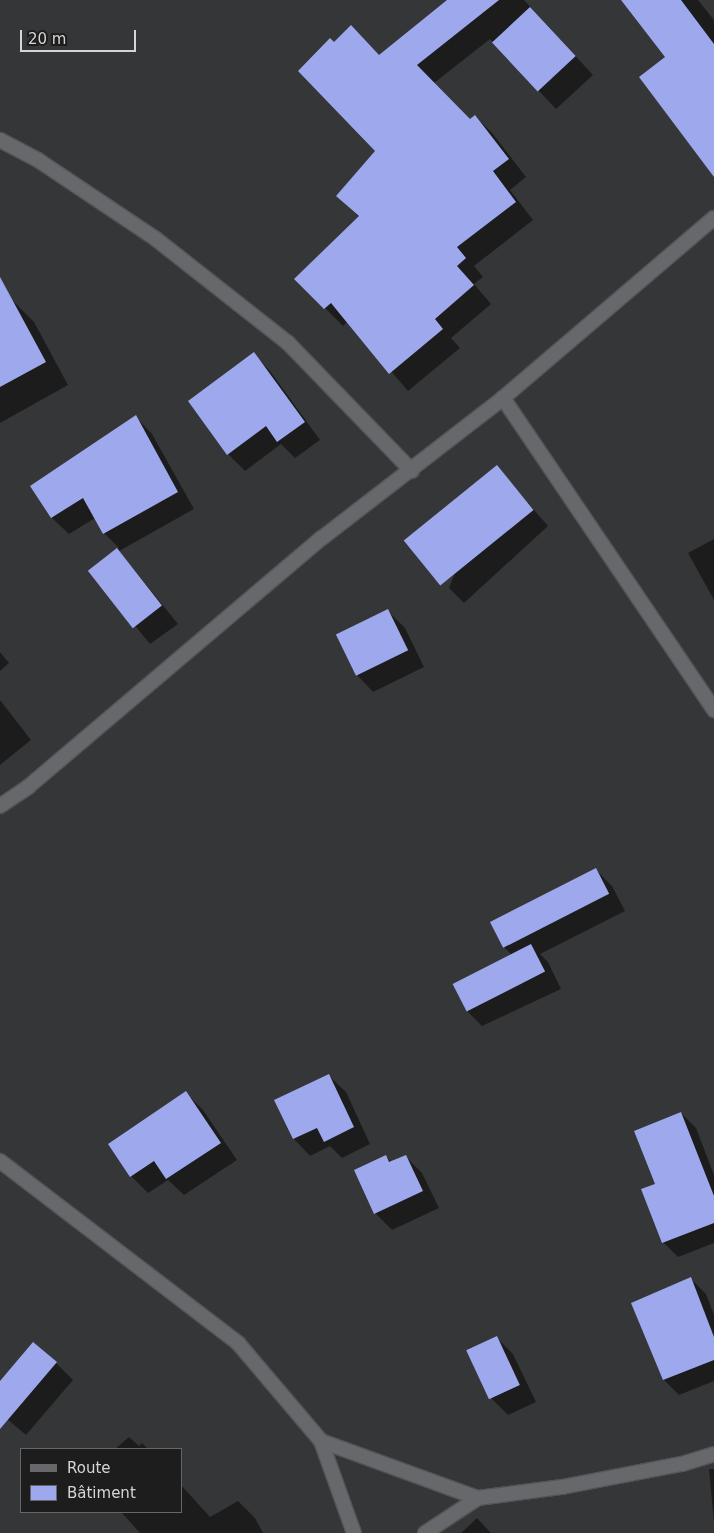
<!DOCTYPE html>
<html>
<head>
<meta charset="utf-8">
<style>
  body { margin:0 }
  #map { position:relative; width:714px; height:1533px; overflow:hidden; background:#353638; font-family:"DejaVu Sans",sans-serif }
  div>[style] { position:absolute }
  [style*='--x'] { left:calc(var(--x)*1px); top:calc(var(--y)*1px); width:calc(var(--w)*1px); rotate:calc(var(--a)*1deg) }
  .shadow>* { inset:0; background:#0007 }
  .building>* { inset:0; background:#9ea9ed; transform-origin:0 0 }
  .roads { filter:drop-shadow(1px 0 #545456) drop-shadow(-1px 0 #545456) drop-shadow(0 1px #545456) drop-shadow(0 -1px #545456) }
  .minor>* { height:14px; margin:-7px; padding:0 7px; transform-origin:7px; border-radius:7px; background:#67686b }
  span { translate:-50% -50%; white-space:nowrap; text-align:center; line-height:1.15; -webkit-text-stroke:5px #1d1d1e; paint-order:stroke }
  .legend { position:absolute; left:20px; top:1448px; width:162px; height:65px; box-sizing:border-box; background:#1d1d1e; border:1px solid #676768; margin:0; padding:6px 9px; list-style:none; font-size:15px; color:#d5d5d7 }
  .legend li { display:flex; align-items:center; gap:10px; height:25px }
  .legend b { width:25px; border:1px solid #676768 }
  .scale { position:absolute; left:20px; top:30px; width:116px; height:22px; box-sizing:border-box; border:2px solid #d5d5d7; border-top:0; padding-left:6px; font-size:15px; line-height:18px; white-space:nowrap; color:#d5d5d7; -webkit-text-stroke:4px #1d1d1e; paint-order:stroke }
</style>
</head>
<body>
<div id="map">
  <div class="shadow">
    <i style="clip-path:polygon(449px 0,524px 0,593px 75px,556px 109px,490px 39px,434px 83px,470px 120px,475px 116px,493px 134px,526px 177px,510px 190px,533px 220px,474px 266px,483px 277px,474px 284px,491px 304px,451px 338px,460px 348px,408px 391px,348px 321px,343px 326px,296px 279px,359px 217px,337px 196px,376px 151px,334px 43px,380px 56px)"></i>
    <i style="clip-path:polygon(623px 0,698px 0,714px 20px,714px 175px,667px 57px)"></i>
    <i style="clip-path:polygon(11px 299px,34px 322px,68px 385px,0 423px,0 305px)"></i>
    <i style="clip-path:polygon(253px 354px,270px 371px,320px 440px,295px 458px,281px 444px,245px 471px,228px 454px)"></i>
    <i style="clip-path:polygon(136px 417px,152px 434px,194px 509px,119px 551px,178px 624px,150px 644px,90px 571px,119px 548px,104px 533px,95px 518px,69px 534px,52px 518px,32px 486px)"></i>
    <i style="clip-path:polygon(497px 467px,548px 526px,464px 603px,449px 588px)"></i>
    <i style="clip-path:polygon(714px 539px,714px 600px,688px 553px)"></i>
    <i style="clip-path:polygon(388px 611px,405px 628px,424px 667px,373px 692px,357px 675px)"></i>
    <i style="clip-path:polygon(0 652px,9px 663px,0 671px)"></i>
    <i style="clip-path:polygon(0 700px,31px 740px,0 765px)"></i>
    <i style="clip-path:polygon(595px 869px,612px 886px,625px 911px,540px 954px,548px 962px,561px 989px,482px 1026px,465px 1009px,511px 954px,504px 947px)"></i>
    <i style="clip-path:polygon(329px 1076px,346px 1092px,370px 1144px,342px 1158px,330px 1146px,310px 1156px,294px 1139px)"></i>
    <i style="clip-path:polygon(186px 1093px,203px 1110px,237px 1160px,184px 1195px,168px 1180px,148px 1193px,131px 1176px)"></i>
    <i style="clip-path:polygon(681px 1113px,696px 1128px,714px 1175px,714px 1243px,678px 1257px,663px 1242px,657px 1184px)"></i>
    <i style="clip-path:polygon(405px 1156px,422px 1173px,439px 1208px,392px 1230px,375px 1213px,355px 1171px,386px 1157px,392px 1163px)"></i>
    <i style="clip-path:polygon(690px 1278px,706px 1294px,714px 1315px,714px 1381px,679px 1395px,664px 1380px,633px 1304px)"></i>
    <i style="clip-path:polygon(496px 1337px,513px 1354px,536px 1402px,508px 1415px,491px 1398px)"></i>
    <i style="clip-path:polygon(56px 1363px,73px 1380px,26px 1435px,0 1413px,0 1383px)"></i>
    <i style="clip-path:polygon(129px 1437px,139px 1446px,142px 1443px,148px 1449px,115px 1449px)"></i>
    <i style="clip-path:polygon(709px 1469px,714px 1469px,714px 1523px)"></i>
    <i style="clip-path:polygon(181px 1485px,210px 1517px,238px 1501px,255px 1518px,263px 1533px,140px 1533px,121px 1512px,181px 1512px)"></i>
    <i style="clip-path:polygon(477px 1518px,491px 1533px,461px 1533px)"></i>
  </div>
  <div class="building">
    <i style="clip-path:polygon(447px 0,499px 0,417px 65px,470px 119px,475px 115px,509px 159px,493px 171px,516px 202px,457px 247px,466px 258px,457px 266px,474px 285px,435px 319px,443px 329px,389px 374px,331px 303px,324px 309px,294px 279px,359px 216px,336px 196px,375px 151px,298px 71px,330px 38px,334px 42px,351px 25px,379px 55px)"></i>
    <i style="clip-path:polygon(621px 0,681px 0,714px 44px,714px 177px,639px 77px,665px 57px)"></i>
    <i style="left:530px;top:7px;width:67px;height:52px;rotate:47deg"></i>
    <i style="clip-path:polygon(0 277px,46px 362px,0 387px)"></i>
    <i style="clip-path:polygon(254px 352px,305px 422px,277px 442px,266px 426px,227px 455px,188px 401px)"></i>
    <i style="clip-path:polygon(136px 415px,178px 492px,103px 534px,83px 498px,51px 518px,30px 486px)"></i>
    <i style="left:497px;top:465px;width:58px;height:120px;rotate:51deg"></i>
    <i style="left:117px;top:548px;width:73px;height:37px;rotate:52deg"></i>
    <i style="left:388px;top:609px;width:46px;height:58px;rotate:64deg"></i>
    <i style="left:596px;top:868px;width:29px;height:119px;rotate:63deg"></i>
    <i style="left:531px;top:944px;width:31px;height:88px;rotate:63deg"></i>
    <i style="clip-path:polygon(329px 1074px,354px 1127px,324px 1142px,317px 1128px,293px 1139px,274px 1100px)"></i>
    <i style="clip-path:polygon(186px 1091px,221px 1143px,166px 1179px,154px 1161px,130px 1177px,108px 1144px)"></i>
    <i style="clip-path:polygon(681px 1112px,714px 1196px,714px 1223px,662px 1243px,641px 1189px,655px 1184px,634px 1131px)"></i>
    <i style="clip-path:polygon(386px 1155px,389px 1162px,406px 1155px,423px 1191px,374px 1214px,354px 1170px)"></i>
    <i style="clip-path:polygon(691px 1277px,714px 1337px,714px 1360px,663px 1380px,631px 1303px)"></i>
    <i style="left:497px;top:1336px;width:54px;height:34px;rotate:65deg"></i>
    <i style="clip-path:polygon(33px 1342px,57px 1362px,0 1429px,0 1381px)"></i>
  </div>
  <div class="roads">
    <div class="minor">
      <i style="--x:0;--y:140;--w:43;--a:27.8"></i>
      <i style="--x:38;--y:160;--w:142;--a:33.8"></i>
      <i style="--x:156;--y:239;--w:168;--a:38.2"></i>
      <i style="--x:288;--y:343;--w:178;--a:45.9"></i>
      <i style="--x:503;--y:398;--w:377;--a:55.9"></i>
      <i style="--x:0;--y:806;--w:34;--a:-34"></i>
      <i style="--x:28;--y:787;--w:385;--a:-40.3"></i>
      <i style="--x:322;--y:538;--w:229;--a:-37.7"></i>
      <i style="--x:503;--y:398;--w:277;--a:-40.5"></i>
      <i style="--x:0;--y:1161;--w:300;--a:37.4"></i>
      <i style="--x:238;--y:1343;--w:128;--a:49.7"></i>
      <i style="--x:321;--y:1441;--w:98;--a:70.3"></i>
      <i style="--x:321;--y:1441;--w:167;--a:20"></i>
      <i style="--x:425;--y:1533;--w:64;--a:-33.4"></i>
      <i style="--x:478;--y:1498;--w:85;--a:-7.5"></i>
      <i style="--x:562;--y:1487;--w:122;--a:-10.9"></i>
      <i style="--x:682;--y:1464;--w:34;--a:-17"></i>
    </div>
  </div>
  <ul class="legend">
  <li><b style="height:6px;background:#67686b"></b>Route</li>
  <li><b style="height:14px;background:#9ea9ed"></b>Bâtiment</li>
  </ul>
  <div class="scale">20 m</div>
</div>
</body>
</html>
